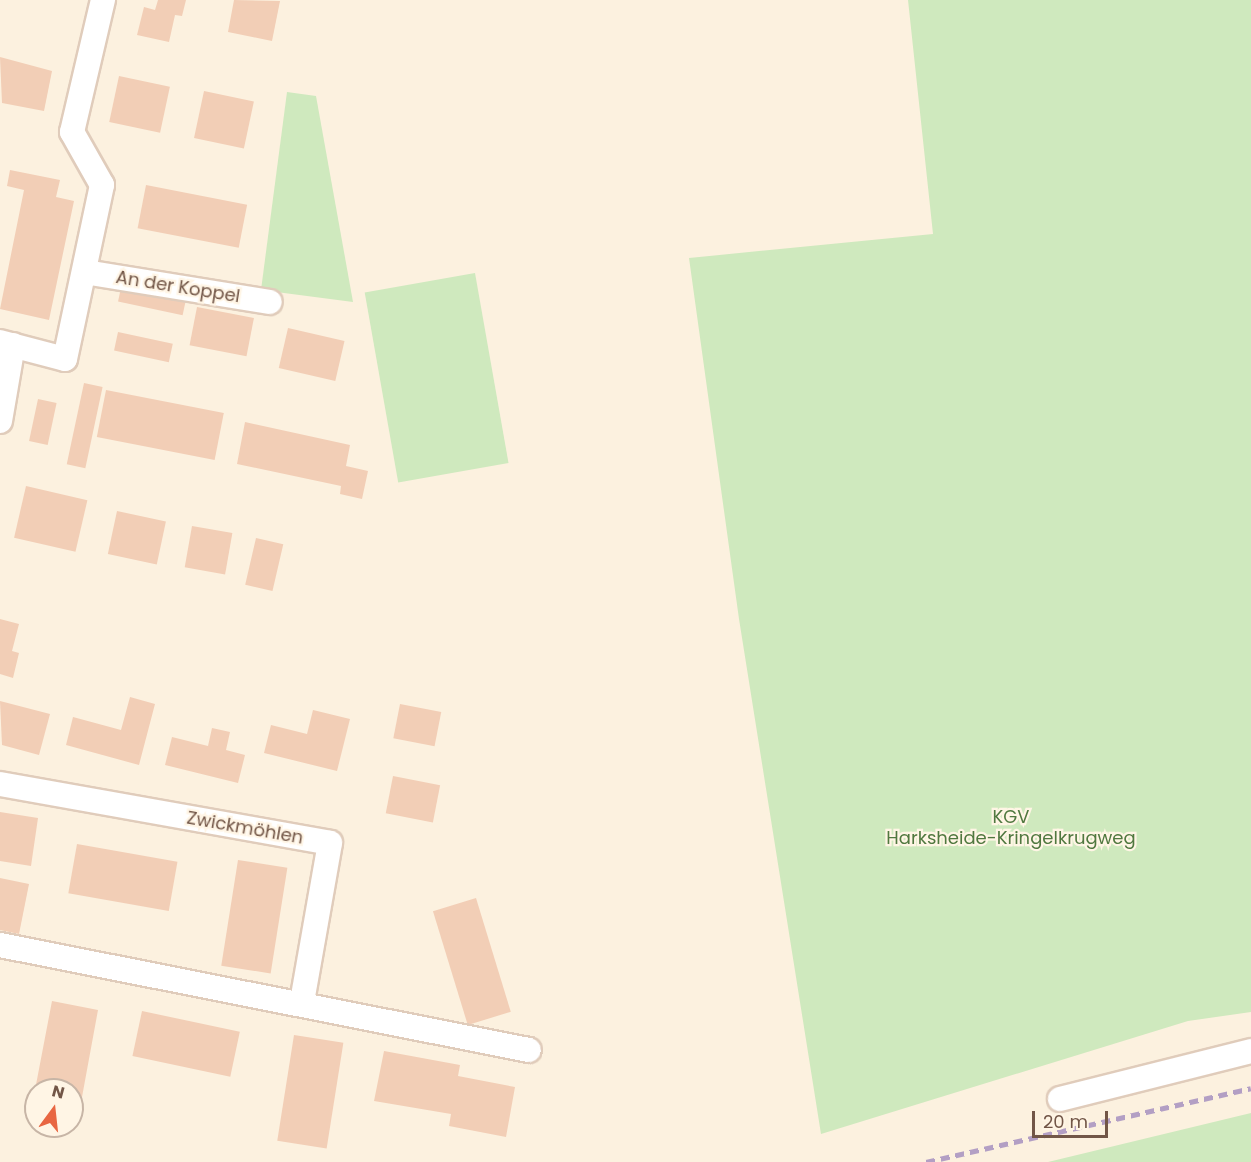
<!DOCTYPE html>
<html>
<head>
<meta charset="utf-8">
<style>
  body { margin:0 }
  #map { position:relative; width:1251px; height:1162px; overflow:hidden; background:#fcf1df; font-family:Poppins,sans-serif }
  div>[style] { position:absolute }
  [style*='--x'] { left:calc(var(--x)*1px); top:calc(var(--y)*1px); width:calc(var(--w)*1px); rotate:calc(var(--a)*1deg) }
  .green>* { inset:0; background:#cfe9be; transform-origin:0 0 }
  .building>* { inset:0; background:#f2ceb6; transform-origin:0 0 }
  .roads { filter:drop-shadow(2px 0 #e0ccbb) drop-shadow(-2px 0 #e0ccbb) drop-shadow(0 2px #e0ccbb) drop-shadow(0 -2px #e0ccbb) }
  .minor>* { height:24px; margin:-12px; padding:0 12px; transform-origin:12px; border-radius:12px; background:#fff }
  .rail>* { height:4.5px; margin-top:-2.25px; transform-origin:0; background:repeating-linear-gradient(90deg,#b39fc4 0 9px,transparent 0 15px) }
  span { translate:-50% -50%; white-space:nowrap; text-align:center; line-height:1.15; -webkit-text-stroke:4.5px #fff5e5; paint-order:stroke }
  .street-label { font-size:18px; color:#725647 }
  .park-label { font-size:18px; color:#50783f }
  .north { position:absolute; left:24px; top:1078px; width:60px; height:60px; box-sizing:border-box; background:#fff5e5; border:2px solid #c7b5a6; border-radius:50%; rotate:15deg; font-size:16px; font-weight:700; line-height:24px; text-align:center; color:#725647 }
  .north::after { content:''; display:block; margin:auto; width:21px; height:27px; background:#e86642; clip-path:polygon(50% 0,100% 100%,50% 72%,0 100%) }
  .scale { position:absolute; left:1032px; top:1111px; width:76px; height:27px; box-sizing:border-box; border:3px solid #725647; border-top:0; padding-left:8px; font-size:18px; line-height:21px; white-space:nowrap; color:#725647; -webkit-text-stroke:4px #fff5e5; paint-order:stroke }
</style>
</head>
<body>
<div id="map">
  <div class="green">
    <i style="clip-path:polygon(908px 0,1251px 0,1251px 1012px,1188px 1021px,821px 1134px,739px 619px,689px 258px,933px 234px)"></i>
    <i style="clip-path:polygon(287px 92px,316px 96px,353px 302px,261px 290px)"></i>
    <i style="left:475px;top:273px;width:193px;height:112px;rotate:80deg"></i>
    <i style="clip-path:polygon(1251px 1113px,1251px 1162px,1048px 1162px)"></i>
  </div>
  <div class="building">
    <i style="clip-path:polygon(158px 0,186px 0,182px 16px,175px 15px,169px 42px,137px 35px,144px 7px,155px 10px)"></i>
    <i style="clip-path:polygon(234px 0,280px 1px,272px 41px,228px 32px)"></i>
    <i style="clip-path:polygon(0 57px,52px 71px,44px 111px,2px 103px)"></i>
    <i style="left:119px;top:76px;width:52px;height:47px;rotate:12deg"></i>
    <i style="left:204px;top:91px;width:51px;height:48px;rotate:12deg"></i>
    <i style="clip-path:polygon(10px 170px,60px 180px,56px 197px,74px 201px,49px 320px,0 309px,24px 190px,7px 186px)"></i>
    <i style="left:146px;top:185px;width:103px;height:44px;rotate:11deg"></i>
    <i style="left:122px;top:283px;width:66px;height:19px;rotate:12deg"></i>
    <i style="left:197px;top:307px;width:58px;height:39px;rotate:11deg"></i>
    <i style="left:288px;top:328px;width:58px;height:41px;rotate:13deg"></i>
    <i style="left:118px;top:332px;width:56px;height:19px;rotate:12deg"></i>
    <i style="left:84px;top:383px;width:19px;height:83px;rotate:12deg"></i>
    <i style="left:106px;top:390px;width:120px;height:48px;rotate:11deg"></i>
    <i style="left:38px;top:399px;width:19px;height:43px;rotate:12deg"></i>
    <i style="clip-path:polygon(245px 422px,350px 445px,346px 466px,368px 471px,362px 499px,340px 494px,341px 486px,237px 464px)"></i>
    <i style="left:26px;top:486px;width:63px;height:53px;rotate:13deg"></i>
    <i style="left:117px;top:511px;width:50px;height:44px;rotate:12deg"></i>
    <i style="left:192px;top:526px;width:41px;height:42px;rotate:10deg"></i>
    <i style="left:256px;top:538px;width:28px;height:48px;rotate:13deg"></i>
    <i style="clip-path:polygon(0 619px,19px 624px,12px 651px,19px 653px,13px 678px,0 674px)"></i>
    <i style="clip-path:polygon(130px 697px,155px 704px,139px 765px,66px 745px,73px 717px,121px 730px)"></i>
    <i style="clip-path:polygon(0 701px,50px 714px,39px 755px,2px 745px)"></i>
    <i style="left:400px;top:704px;width:42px;height:35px;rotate:11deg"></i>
    <i style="clip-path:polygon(313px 710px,350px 719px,337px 771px,264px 753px,271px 725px,307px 734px)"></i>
    <i style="clip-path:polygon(212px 728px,230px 732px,226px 750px,245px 755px,238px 783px,165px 765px,172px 737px,208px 746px)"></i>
    <i style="left:393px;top:776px;width:48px;height:38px;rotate:11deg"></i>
    <i style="clip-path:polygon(0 812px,38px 818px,31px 866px,0 861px)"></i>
    <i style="left:77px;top:844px;width:102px;height:50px;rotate:10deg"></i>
    <i style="left:238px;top:860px;width:50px;height:107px;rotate:9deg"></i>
    <i style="clip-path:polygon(0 878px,29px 884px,19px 934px,0 930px)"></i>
    <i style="left:476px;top:898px;width:119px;height:45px;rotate:73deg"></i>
    <i style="clip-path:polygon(52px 1001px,98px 1010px,80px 1108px,72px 1107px,72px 1090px,35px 1090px)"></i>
    <i style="left:142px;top:1011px;width:100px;height:46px;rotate:12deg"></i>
    <i style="left:294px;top:1035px;width:50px;height:107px;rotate:9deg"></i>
    <i style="clip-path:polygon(384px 1051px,460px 1065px,458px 1076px,515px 1087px,506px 1137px,449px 1126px,451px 1114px,374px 1101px)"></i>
  </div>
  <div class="roads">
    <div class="minor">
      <i style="--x:85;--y:272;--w:187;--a:9.2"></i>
      <i style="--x:0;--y:342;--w:67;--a:14.7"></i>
      <i style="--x:65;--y:359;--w:178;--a:-78"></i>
      <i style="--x:102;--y:185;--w:61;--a:-119.5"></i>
      <i style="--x:72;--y:132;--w:136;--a:-76.8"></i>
      <i style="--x:0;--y:421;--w:77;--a:-80.3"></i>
      <i style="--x:0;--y:784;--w:335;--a:10.1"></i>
      <i style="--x:330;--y:843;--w:161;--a:100"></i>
      <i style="--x:0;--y:945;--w:539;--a:11.23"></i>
      <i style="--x:1060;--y:1099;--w:197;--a:-14.1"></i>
    </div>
  </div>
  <div class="rail">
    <i style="--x:926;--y:1162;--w:333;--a:-12.8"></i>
  </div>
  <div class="street-label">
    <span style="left:178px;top:287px;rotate:9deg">An der Koppel</span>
    <span style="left:245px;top:828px;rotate:10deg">Zwickmöhlen</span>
  </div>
  <div class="park-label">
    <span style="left:1011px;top:828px">KGV<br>Harksheide-Kringelkrugweg</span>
  </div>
  <div class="north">N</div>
  <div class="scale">20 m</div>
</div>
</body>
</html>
